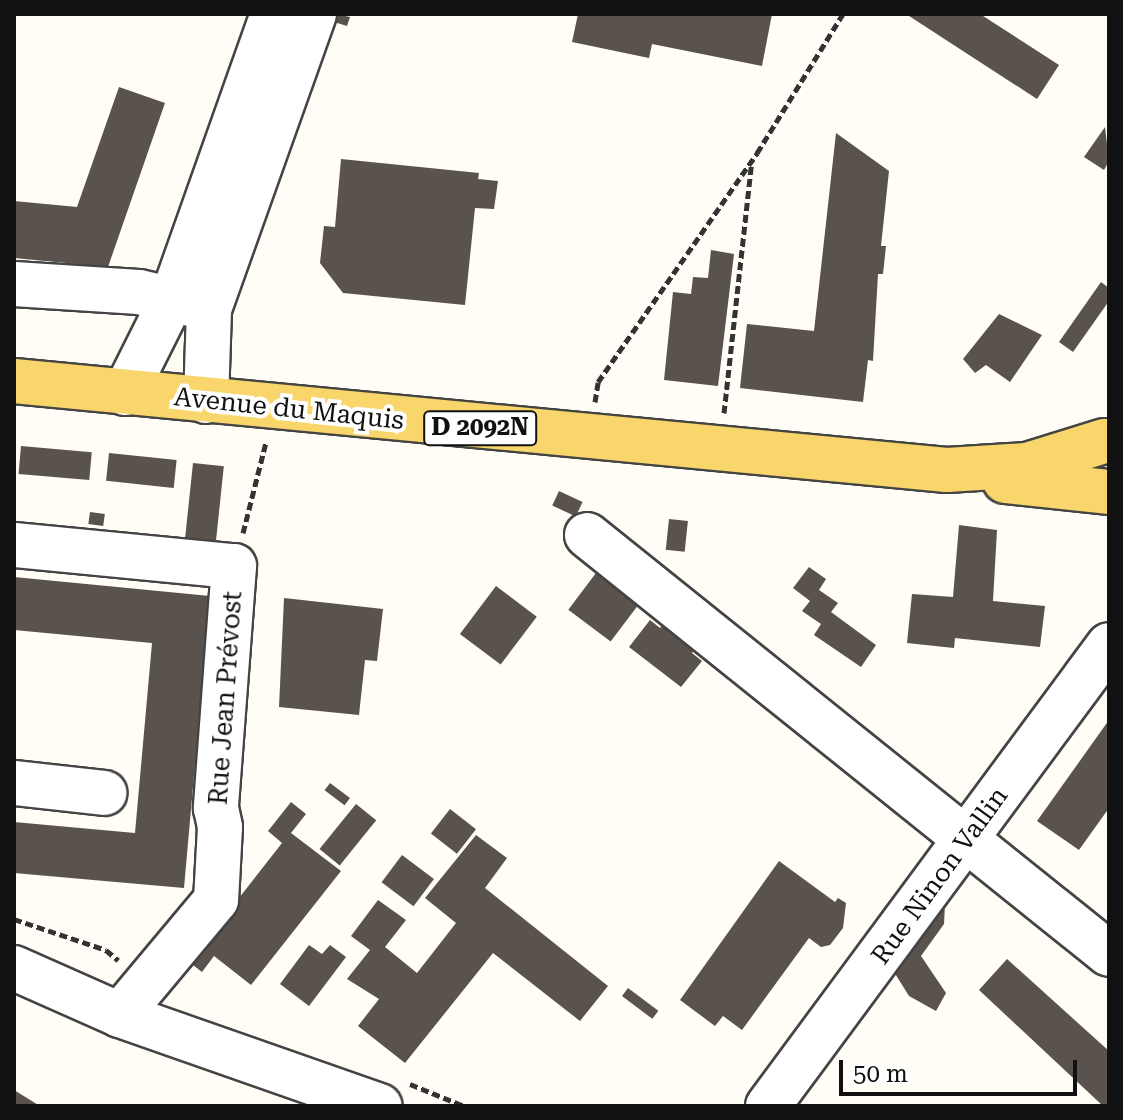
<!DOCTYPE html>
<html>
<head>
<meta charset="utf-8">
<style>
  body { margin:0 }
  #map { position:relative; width:1123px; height:1120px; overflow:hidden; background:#fffdf5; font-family:"Roboto Serif",serif }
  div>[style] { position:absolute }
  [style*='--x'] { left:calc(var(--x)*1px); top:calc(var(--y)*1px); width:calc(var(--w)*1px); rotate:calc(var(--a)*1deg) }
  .building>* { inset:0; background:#5a524d; transform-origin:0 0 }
  .path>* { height:5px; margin-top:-2.5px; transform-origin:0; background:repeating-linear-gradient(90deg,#333 0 8px,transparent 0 12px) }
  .roads { filter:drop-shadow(2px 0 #444) drop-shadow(-2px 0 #444) drop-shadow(0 2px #444) drop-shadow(0 -2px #444) }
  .minor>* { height:44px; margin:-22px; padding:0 22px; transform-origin:22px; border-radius:22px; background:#fff }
  .major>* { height:44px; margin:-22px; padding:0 22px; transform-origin:22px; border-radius:22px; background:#f9d66b }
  span { translate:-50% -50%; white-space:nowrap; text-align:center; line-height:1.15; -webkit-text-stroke:8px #fff; paint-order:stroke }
  .shield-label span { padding:2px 6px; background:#fff; border:2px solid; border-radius:6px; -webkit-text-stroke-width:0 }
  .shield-label { font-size:24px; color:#111; font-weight:700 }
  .street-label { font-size:26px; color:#111 }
  .frame { position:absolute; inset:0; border:16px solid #111; pointer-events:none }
  .scale { position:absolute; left:839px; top:1060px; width:238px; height:36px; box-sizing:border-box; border:4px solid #111; border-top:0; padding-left:10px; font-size:24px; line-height:28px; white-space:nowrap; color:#111; -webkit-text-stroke:6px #fff; paint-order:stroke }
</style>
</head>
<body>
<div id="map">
  <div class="building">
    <i style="clip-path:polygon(336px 14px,350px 17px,347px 26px,334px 22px)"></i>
    <i style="clip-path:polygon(578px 14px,772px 14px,762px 66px,652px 44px,649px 58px,572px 42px)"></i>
    <i style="clip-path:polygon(906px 14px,980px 14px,1059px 65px,1037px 99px)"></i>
    <i style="clip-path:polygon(119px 87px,165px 103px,108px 267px,14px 258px,14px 201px,77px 207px)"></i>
    <i style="clip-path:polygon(1105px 127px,1109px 161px,1104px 170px,1084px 157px)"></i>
    <i style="clip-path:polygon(836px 133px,889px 171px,881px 246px,886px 246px,883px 274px,878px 274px,873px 361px,868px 360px,863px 402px,740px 388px,747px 324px,814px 331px)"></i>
    <i style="clip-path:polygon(341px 159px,479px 173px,478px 179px,498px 181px,494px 209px,475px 208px,465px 305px,343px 293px,320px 263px,324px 226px,335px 227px)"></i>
    <i style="clip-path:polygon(711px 250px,734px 254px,718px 386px,664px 380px,673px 292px,691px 294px,693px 277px,708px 278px)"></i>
    <i style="clip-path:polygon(1101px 282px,1109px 288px,1109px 301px,1073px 352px,1059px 342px)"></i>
    <i style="clip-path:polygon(999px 314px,1042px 335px,1010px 382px,986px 365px,975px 373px,963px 359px)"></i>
    <i style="left:21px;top:446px;width:71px;height:28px;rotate:5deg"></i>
    <i style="left:109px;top:453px;width:68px;height:28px;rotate:6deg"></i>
    <i style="left:193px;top:463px;width:31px;height:85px;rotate:6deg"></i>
    <i style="left:559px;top:491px;width:26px;height:16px;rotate:25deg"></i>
    <i style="left:90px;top:512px;width:15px;height:12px;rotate:8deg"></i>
    <i style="left:669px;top:519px;width:19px;height:31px;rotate:6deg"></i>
    <i style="clip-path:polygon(959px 525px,997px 530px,993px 601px,1045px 606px,1040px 647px,955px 638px,954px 648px,907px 643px,912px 594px,953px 597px)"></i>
    <i style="left:605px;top:561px;width:53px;height:61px;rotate:37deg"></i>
    <i style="clip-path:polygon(809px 567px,826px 579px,819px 590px,838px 603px,831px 612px,876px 645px,861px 667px,814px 635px,821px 624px,802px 611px,810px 601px,793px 588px)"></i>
    <i style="clip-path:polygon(14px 577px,210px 596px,184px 888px,14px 873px,14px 822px,135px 833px,152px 643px,14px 630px)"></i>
    <i style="left:496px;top:586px;width:51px;height:60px;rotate:37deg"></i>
    <i style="clip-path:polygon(284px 598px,383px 609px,377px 661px,365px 660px,359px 715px,279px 707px)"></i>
    <i style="clip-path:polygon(650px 620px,660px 628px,665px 621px,697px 647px,692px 653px,702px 661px,681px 687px,629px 647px)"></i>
    <i style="clip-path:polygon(1109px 720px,1109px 808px,1079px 850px,1037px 821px)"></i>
    <i style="left:330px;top:783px;width:25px;height:9px;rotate:37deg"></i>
    <i style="clip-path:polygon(291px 802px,306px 814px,291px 833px,341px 871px,251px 985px,214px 956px,202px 972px,189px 962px,282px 843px,268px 831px)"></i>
    <i style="left:356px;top:804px;width:26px;height:58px;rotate:39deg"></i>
    <i style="left:450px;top:809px;width:33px;height:31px;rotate:38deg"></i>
    <i style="clip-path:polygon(476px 835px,507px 858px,485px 888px,608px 986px,580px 1021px,493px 953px,405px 1063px,358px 1026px,379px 999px,347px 979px,370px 950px,351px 936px,378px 900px,406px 920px,385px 947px,417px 973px,456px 923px,425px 898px)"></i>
    <i style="left:402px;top:855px;width:40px;height:34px;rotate:37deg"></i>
    <i style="clip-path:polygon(779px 861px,835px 902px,838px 898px,846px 903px,843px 928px,830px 945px,821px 947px,809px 938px,742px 1030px,723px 1016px,715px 1026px,680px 1000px)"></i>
    <i style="clip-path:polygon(945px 904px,944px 924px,921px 956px,946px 993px,936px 1011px,909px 996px,889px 964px,932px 906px)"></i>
    <i style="clip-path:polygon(309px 945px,322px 954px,330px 945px,346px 957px,309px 1006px,280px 984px)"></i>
    <i style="clip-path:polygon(1007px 959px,1109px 1051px,1109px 1106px,1103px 1106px,979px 990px)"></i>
    <i style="left:628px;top:988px;width:38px;height:10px;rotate:37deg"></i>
    <i style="clip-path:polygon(14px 1090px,40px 1106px,14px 1106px)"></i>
  </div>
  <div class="path">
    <i style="--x:595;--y:402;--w:20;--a:-81"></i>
    <i style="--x:598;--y:382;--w:279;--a:-55.2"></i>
    <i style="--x:757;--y:153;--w:163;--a:-58.3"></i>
    <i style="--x:724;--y:413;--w:254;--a:-83.7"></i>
    <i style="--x:243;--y:533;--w:94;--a:-75.8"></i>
    <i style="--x:14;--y:919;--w:97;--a:18.6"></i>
    <i style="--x:106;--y:950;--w:16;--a:40"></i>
    <i style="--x:410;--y:1084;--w:58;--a:22.2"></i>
  </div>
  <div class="roads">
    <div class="minor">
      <i style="--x:14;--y:284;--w:125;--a:3.7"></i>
      <i style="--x:139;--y:292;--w:62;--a:13.1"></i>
      <i style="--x:125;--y:393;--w:105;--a:-63.4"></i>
      <i style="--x:172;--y:299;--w:302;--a:-70.5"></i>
      <i style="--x:206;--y:401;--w:92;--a:-88.1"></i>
      <i style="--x:209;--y:309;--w:313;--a:-70.4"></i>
      <i style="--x:587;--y:535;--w:669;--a:38.75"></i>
      <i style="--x:14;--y:545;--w:221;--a:5.5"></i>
      <i style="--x:234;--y:566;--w:243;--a:94.3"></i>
      <i style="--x:216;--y:808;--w:19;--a:78"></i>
      <i style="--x:220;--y:827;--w:73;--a:93.1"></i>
      <i style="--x:216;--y:900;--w:150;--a:129.9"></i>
      <i style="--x:14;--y:783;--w:91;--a:6.3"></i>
      <i style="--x:14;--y:968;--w:116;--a:23.9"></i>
      <i style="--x:120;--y:1015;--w:275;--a:19.3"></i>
      <i style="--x:768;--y:1106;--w:573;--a:-53.51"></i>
    </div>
    <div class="major">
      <i style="--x:14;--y:381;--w:937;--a:5.45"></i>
      <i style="--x:947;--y:470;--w:80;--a:-3.6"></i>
      <i style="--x:1027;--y:465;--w:81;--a:-17.3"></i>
      <i style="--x:1005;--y:481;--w:105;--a:6"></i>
    </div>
  </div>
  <div class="shield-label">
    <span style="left:480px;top:428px">D 2092N</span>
  </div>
  <div class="street-label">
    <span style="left:289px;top:409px;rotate:6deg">Avenue du Maquis</span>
    <span style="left:226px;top:698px;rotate:-86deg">Rue Jean Prévost</span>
    <span style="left:940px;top:876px;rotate:-54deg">Rue Ninon Vallin</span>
  </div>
  <div class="frame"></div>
  <div class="scale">50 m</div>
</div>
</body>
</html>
